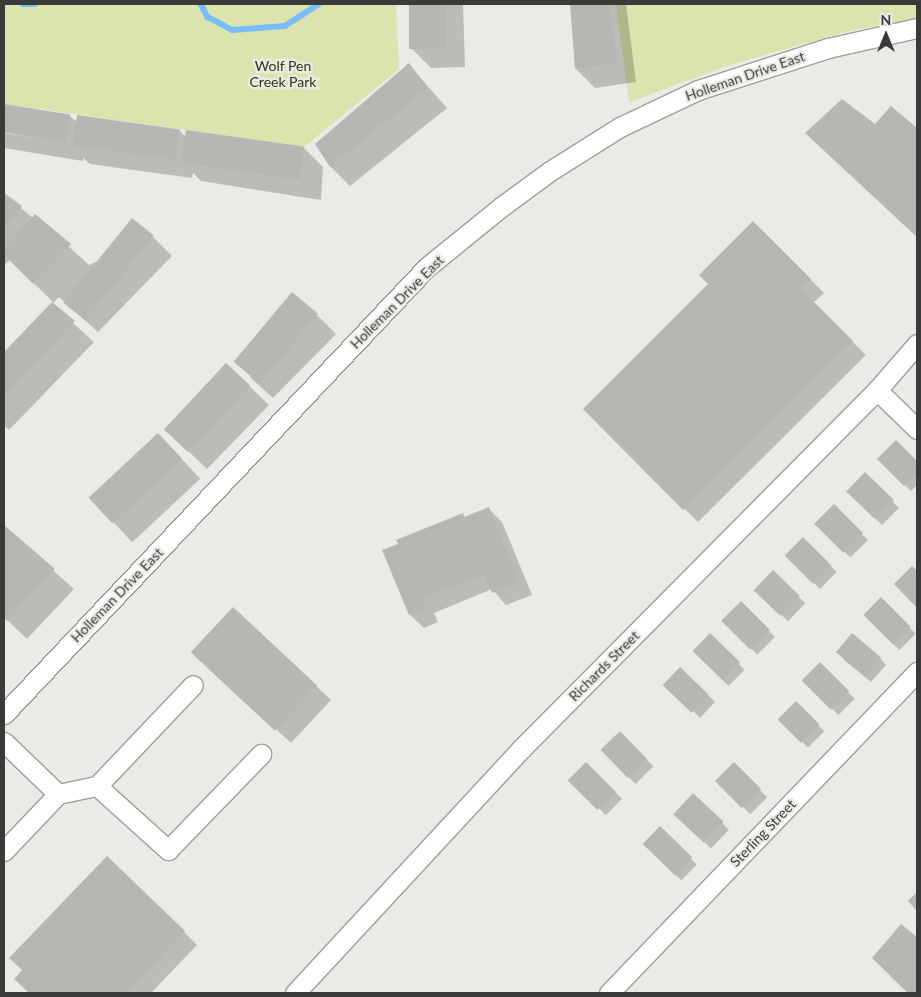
<!DOCTYPE html>
<html>
<head>
<meta charset="utf-8">
<style>
  body { margin:0 }
  #map { position:relative; width:921px; height:997px; overflow:hidden; background:#eceae7; font-family:Lato,sans-serif }
  div>[style] { position:absolute }
  [style*='--x'] { left:calc(var(--x)*1px); top:calc(var(--y)*1px); width:calc(var(--w)*1px); rotate:calc(var(--a)*1deg) }
  .green>* { inset:0; background:#dce3ad }
  .shadow>* { inset:0; background:#0003; transform-origin:0 0 }
  .stream>* { height:5.5px; margin:-2.75px; padding:0 2.75px; transform-origin:2.75px; border-radius:2.75px; background:#78beff }
  .building>* { inset:0; background:#b8b6b3; transform-origin:0 0 }
  .roads { filter:drop-shadow(1px 0 #a09e9b) drop-shadow(-1px 0 #a09e9b) drop-shadow(0 1px #a09e9b) drop-shadow(0 -1px #a09e9b) }
  .minor>* { height:19px; margin:-9.5px; padding:0 9.5px; transform-origin:9.5px; border-radius:9.5px; background:#fff }
  span { translate:-50% -50%; white-space:nowrap; text-align:center; line-height:1.15; -webkit-text-stroke:4.5px #eceae7; paint-order:stroke }
  .park-label { font-size:14px; color:#31350d }
  .street-label { font-size:14px; color:#3a3a38 }
  .frame { position:absolute; inset:0; border:5px solid #3a3a38; pointer-events:none }
  .north { position:absolute; left:861px; top:10px; width:50px; height:50px; -webkit-text-stroke:4px #eceae7; paint-order:stroke; rotate:0deg; font-size:14px; font-weight:700; line-height:20px; text-align:center; color:#3a3a38 }
  .north::after { content:''; display:block; margin:auto; width:18px; height:22px; background:#3a3a38; clip-path:polygon(50% 0,100% 100%,50% 72%,0 100%) }
</style>
</head>
<body>
<div id="map">
  <div class="green">
    <i style="clip-path:polygon(4px 4px,396px 4px,399px 69px,304px 147px,4px 104px)"></i>
    <i style="clip-path:polygon(616px 4px,917px 4px,917px 18px,849px 31px,730px 65px,629px 102px)"></i>
  </div>
  <div class="shadow">
    <i style="clip-path:polygon(410px 4px,463px 4px,465px 67px,431px 68px,412px 49px)"></i>
    <i style="clip-path:polygon(571px 4px,626px 4px,636px 82px,595px 88px,576px 69px)"></i>
    <i style="clip-path:polygon(409px 65px,447px 108px,350px 186px,331px 167px,316px 144px)"></i>
    <i style="clip-path:polygon(4px 105px,69px 115px,77px 122px,179px 130px,186px 137px,304px 148px,323px 167px,321px 200px,201px 181px,193px 173px,192px 178px,90px 164px,83px 158px,83px 161px,4px 148px,4px 133px,70px 142px,4px 131px)"></i>
    <i style="clip-path:polygon(891px 108px,917px 129px,917px 237px,820px 146px,875px 126px)"></i>
    <i style="clip-path:polygon(4px 194px,33px 218px,35px 216px,89px 265px,153px 237px,172px 256px,98px 332px,59px 297px,52px 304px,94px 342px,9px 430px,4px 425px,4px 354px,53px 302px,10px 260px,4px 265px)"></i>
    <i style="clip-path:polygon(753px 222px,824px 293px,813px 303px,866px 355px,698px 522px,584px 409px,710px 284px)"></i>
    <i style="clip-path:polygon(317px 315px,336px 334px,273px 398px,250px 377px)"></i>
    <i style="clip-path:polygon(226px 364px,269px 405px,207px 469px,184px 447px)"></i>
    <i style="clip-path:polygon(896px 442px,917px 463px,917px 485px,911px 491px,879px 459px)"></i>
    <i style="left:177px;top:454px;width:34px;height:93px;rotate:47deg"></i>
    <i style="left:865px;top:474px;width:48px;height:24px;rotate:45deg"></i>
    <i style="left:834px;top:506px;width:48px;height:25px;rotate:45deg"></i>
    <i style="clip-path:polygon(488px 508px,502px 522px,532px 595px,506px 605px,492px 589px,434px 613px,438px 622px,424px 628px,410px 615px,384px 551px,462px 514px,466px 518px)"></i>
    <i style="clip-path:polygon(4px 527px,74px 589px,27px 639px,4px 617px)"></i>
    <i style="left:803px;top:539px;width:47px;height:24px;rotate:44deg"></i>
    <i style="left:773px;top:572px;width:45px;height:25px;rotate:44deg"></i>
    <i style="left:881px;top:599px;width:49px;height:23px;rotate:45deg"></i>
    <i style="left:741px;top:603px;width:48px;height:25px;rotate:45deg"></i>
    <i style="clip-path:polygon(233px 608px,331px 700px,291px 743px,206px 665px)"></i>
    <i style="left:710px;top:635px;width:49px;height:23px;rotate:45deg"></i>
    <i style="clip-path:polygon(880px 658px,886px 665px,871px 682px,843px 659px)"></i>
    <i style="left:820px;top:664px;width:49px;height:23px;rotate:45deg"></i>
    <i style="left:680px;top:669px;width:48px;height:22px;rotate:43deg"></i>
    <i style="left:796px;top:703px;width:40px;height:23px;rotate:45deg"></i>
    <i style="left:620px;top:733px;width:47px;height:25px;rotate:45deg"></i>
    <i style="left:586px;top:764px;width:50px;height:23px;rotate:44deg"></i>
    <i style="left:734px;top:764px;width:47px;height:24px;rotate:45deg"></i>
    <i style="left:693px;top:795px;width:50px;height:26px;rotate:44deg"></i>
    <i style="left:660px;top:828px;width:52px;height:22px;rotate:45deg"></i>
    <i style="clip-path:polygon(902px 926px,917px 939px,917px 993px,908px 993px,890px 976px)"></i>
    <i style="clip-path:polygon(184px 932px,197px 945px,151px 993px,30px 993px,16px 979px)"></i>
  </div>
  <div class="stream">
    <i style="--x:23;--y:4;--w:12;--a:0"></i>
    <i style="--x:201;--y:4;--w:15;--a:62"></i>
    <i style="--x:208;--y:17;--w:27;--a:28"></i>
    <i style="--x:232;--y:30;--w:53;--a:-4.3"></i>
    <i style="--x:285;--y:26;--w:40;--a:-32.9"></i>
  </div>
  <div class="building">
    <i style="left:409px;top:4px;width:36px;height:45px"></i>
    <i style="clip-path:polygon(570px 4px,609px 4px,617px 63px,575px 69px)"></i>
    <i style="clip-path:polygon(409px 63px,428px 88px,330px 167px,315px 144px)"></i>
    <i style="clip-path:polygon(842px 99px,875px 124px,891px 106px,917px 128px,917px 237px,805px 133px)"></i>
    <i style="left:4px;top:104px;width:67px;height:28px;rotate:9deg"></i>
    <i style="left:77px;top:115px;width:104px;height:31px;rotate:8deg"></i>
    <i style="left:186px;top:130px;width:119px;height:33px;rotate:8deg"></i>
    <i style="clip-path:polygon(4px 193px,22px 206px,4px 227px)"></i>
    <i style="clip-path:polygon(35px 214px,71px 244px,33px 284px,4px 255px,4px 249px)"></i>
    <i style="left:132px;top:218px;width:28px;height:109px;rotate:39deg"></i>
    <i style="clip-path:polygon(753px 221px,811px 279px,801px 289px,853px 341px,683px 510px,583px 409px,708px 284px,699px 275px)"></i>
    <i style="left:292px;top:292px;width:34px;height:91px;rotate:40deg"></i>
    <i style="clip-path:polygon(52px 302px,75px 321px,4px 395px,4px 352px)"></i>
    <i style="left:226px;top:363px;width:33px;height:91px;rotate:43deg"></i>
    <i style="left:158px;top:433px;width:35px;height:95px;rotate:47deg"></i>
    <i style="clip-path:polygon(896px 440px,917px 461px,917px 472px,904px 486px,877px 459px)"></i>
    <i style="left:865px;top:472px;width:40px;height:27px;rotate:44deg"></i>
    <i style="left:834px;top:504px;width:41px;height:28px;rotate:45deg"></i>
    <i style="clip-path:polygon(489px 507px,519px 581px,492px 593px,484px 574px,421px 599px,425px 609px,409px 615px,382px 550px,398px 544px,396px 540px,463px 513px,464px 517px)"></i>
    <i style="clip-path:polygon(4px 525px,55px 569px,7px 621px,4px 618px)"></i>
    <i style="left:803px;top:537px;width:40px;height:26px;rotate:45deg"></i>
    <i style="clip-path:polygon(912px 566px,917px 571px,917px 608px,894px 584px)"></i>
    <i style="left:773px;top:570px;width:37px;height:28px;rotate:44deg"></i>
    <i style="left:881px;top:597px;width:42px;height:25px;rotate:45deg"></i>
    <i style="left:741px;top:601px;width:41px;height:28px;rotate:45deg"></i>
    <i style="left:233px;top:607px;width:115px;height:62px;rotate:43deg"></i>
    <i style="left:710px;top:633px;width:42px;height:25px;rotate:44deg"></i>
    <i style="left:852px;top:633px;width:38px;height:25px;rotate:40deg"></i>
    <i style="left:820px;top:662px;width:41px;height:26px;rotate:45deg"></i>
    <i style="left:680px;top:667px;width:40px;height:25px;rotate:44deg"></i>
    <i style="left:796px;top:701px;width:33px;height:26px;rotate:45deg"></i>
    <i style="left:620px;top:731px;width:39px;height:27px;rotate:46deg"></i>
    <i style="left:586px;top:762px;width:42px;height:26px;rotate:45deg"></i>
    <i style="left:734px;top:762px;width:38px;height:27px;rotate:45deg"></i>
    <i style="left:693px;top:793px;width:42px;height:29px;rotate:43deg"></i>
    <i style="left:660px;top:826px;width:45px;height:25px;rotate:44deg"></i>
    <i style="clip-path:polygon(107px 856px,185px 931px,125px 993px,29px 993px,14px 979px,22px 970px,9px 958px)"></i>
    <i style="clip-path:polygon(917px 892px,917px 911px,908px 901px)"></i>
    <i style="clip-path:polygon(901px 924px,917px 937px,917px 993px,908px 993px,872px 958px)"></i>
  </div>
  <div class="roads">
    <div class="minor">
      <i style="--x:877;--y:390;--w:56;--a:44.3"></i>
      <i style="--x:4;--y:714;--w:615;--a:-46.58"></i>
      <i style="--x:427;--y:267;--w:95;--a:-39"></i>
      <i style="--x:501;--y:207;--w:61;--a:-36.3"></i>
      <i style="--x:550;--y:171;--w:83;--a:-32.2"></i>
      <i style="--x:620;--y:127;--w:86;--a:-25.4"></i>
      <i style="--x:698;--y:90;--w:137;--a:-17.9"></i>
      <i style="--x:828;--y:48;--w:91;--a:-12.7"></i>
      <i style="--x:4;--y:742;--w:75;--a:43.9"></i>
      <i style="--x:58;--y:794;--w:79;--a:133.5"></i>
      <i style="--x:97;--y:786;--w:96;--a:42"></i>
      <i style="--x:168;--y:850;--w:134;--a:-45.9"></i>
      <i style="--x:58;--y:794;--w:40;--a:-12"></i>
      <i style="--x:97;--y:786;--w:139;--a:-46.5"></i>
      <i style="--x:295;--y:993;--w:333;--a:-47.2"></i>
      <i style="--x:521;--y:749;--w:506;--a:-45.24"></i>
      <i style="--x:877;--y:390;--w:61;--a:-49"></i>
      <i style="--x:609;--y:993;--w:445;--a:-46.2"></i>
    </div>
  </div>
  <div class="park-label">
    <span style="left:283px;top:74px">Wolf Pen<br>Creek Park</span>
  </div>
  <div class="street-label">
    <span style="left:745px;top:76px;rotate:-19deg">Holleman Drive East</span>
    <span style="left:397px;top:302px;rotate:-45deg">Holleman Drive East</span>
    <span style="left:117px;top:595px;rotate:-46deg">Holleman Drive East</span>
    <span style="left:604px;top:666px;rotate:-45deg">Richards Street</span>
    <span style="left:763px;top:833px;rotate:-46deg">Sterling Street</span>
  </div>
  <div class="frame"></div>
  <div class="north">N</div>
</div>
</body>
</html>
